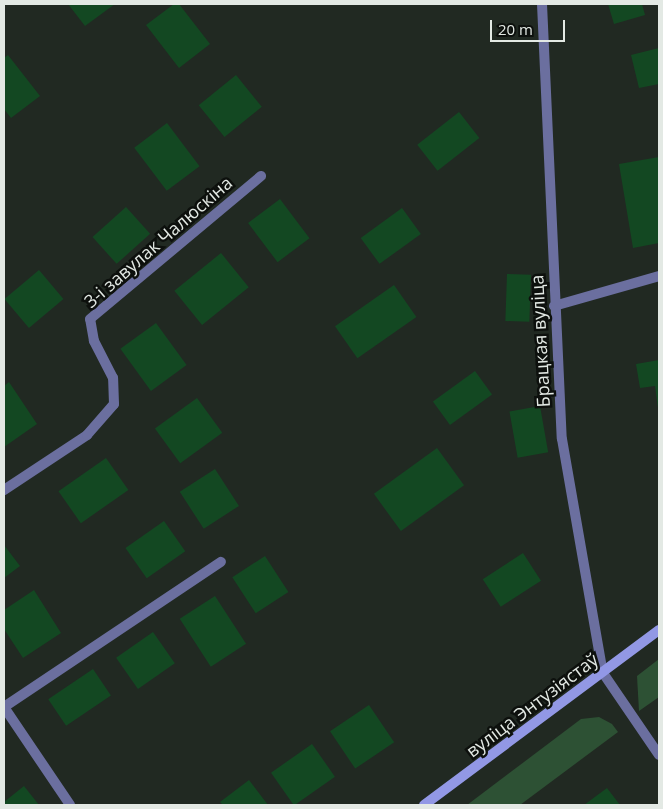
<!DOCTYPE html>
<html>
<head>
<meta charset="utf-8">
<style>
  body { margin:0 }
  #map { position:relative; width:663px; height:809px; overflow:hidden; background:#212922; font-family:"Open Sans",sans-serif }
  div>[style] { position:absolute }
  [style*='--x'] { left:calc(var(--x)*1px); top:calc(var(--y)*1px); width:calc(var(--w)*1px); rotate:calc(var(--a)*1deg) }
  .green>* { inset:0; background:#2d5134 }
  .building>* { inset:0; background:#134822; transform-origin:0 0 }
  .lane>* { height:10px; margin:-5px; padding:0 5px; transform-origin:5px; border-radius:5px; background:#6b6f9f }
  .street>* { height:10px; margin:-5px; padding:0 5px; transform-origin:5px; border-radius:5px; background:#6b6f9f }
  .secondary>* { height:10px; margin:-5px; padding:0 5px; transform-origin:5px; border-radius:5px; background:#9298e5 }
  span { translate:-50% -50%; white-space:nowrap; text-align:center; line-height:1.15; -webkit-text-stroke:5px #0d100d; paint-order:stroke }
  .street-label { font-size:18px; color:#e3e9e4 }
  .frame { position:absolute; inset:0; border:5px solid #e3e9e4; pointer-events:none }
  .scale { position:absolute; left:490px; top:20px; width:75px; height:22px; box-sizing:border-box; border:2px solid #e3e9e4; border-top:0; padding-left:6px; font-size:15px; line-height:18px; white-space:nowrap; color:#e3e9e4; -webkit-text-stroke:4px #0d100d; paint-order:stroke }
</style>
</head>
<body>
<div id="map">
  <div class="green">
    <i style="clip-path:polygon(659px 659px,659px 697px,639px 711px,637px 676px)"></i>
    <i style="clip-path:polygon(599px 717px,612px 724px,618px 732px,520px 805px,467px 805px,581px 719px)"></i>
  </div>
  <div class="building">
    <i style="clip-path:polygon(68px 4px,115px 4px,85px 26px)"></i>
    <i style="clip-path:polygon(174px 4px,179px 4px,210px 44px,179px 68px,146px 25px)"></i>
    <i style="clip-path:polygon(608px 4px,642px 4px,645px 15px,614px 24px)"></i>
    <i style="clip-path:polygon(659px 48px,659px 84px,639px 88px,631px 55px)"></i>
    <i style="clip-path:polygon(8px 55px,40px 96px,11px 118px,4px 109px,4px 58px)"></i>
    <i style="left:236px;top:75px;width:41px;height:48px;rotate:51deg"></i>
    <i style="left:459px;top:112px;width:33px;height:53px;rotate:52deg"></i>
    <i style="left:167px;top:123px;width:54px;height:41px;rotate:53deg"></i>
    <i style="clip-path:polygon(659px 157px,659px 243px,633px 248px,619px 164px)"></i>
    <i style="left:280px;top:199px;width:49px;height:40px;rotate:53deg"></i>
    <i style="left:126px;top:207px;width:36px;height:45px;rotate:48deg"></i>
    <i style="left:402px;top:208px;width:32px;height:51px;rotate:54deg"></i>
    <i style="left:221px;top:253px;width:44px;height:60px;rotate:51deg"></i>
    <i style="left:39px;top:270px;width:38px;height:45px;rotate:50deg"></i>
    <i style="left:507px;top:274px;width:24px;height:47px;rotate:2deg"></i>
    <i style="left:394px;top:285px;width:39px;height:72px;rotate:55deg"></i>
    <i style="left:156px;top:323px;width:52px;height:44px;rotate:54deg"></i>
    <i style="clip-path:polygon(659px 360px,659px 408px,658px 408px,655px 386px,640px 388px,636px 364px)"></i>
    <i style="left:475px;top:371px;width:29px;height:52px;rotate:54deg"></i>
    <i style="clip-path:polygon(9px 382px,37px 424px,4px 447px,4px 386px)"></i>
    <i style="left:197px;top:398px;width:43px;height:52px;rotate:54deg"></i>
    <i style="left:540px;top:406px;width:47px;height:31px;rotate:80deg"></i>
    <i style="left:437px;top:448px;width:46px;height:78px;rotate:54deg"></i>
    <i style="left:106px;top:458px;width:39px;height:58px;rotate:55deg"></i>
    <i style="left:215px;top:469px;width:44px;height:42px;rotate:57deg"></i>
    <i style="left:164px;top:521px;width:37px;height:47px;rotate:55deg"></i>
    <i style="clip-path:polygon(4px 545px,20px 566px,4px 578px)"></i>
    <i style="left:523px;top:553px;width:33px;height:48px;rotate:57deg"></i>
    <i style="left:265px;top:556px;width:43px;height:39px;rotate:57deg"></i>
    <i style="clip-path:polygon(34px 590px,61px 633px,23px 658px,4px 629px,4px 610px)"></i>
    <i style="left:215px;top:596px;width:57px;height:42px;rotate:57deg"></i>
    <i style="left:153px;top:632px;width:38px;height:45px;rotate:55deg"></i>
    <i style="left:93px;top:669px;width:32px;height:54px;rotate:56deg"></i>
    <i style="left:369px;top:705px;width:45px;height:47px;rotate:56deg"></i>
    <i style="left:312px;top:744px;width:40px;height:50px;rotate:55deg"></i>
    <i style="clip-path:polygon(249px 780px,268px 805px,223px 805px,220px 802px)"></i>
    <i style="clip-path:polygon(24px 786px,39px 805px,4px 805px,4px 802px)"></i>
    <i style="clip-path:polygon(607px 788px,620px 805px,584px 805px)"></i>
  </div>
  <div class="lane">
    <i style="--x:554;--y:306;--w:109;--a:-15.9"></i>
    <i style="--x:603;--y:673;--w:99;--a:55.7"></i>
    <i style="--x:4;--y:707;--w:261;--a:-33.8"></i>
  </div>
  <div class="street">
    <i style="--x:542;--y:4;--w:435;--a:87.4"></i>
    <i style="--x:562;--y:439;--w:238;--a:80.1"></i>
    <i style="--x:4;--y:490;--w:100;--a:-33.5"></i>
    <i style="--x:87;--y:435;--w:41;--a:-48.9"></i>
    <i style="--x:114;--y:404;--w:26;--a:-92"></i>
    <i style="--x:113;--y:378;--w:42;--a:-117.2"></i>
    <i style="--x:94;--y:341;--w:22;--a:-100"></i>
    <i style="--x:90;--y:319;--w:223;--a:-39.9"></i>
    <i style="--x:4;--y:707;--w:118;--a:56"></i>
  </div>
  <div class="secondary">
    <i style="--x:424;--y:805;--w:293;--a:-36.7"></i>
  </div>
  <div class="street-label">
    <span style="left:158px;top:242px;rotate:-41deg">3-і завулак Чалюскіна</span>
    <span style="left:540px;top:341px;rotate:-93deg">Брацкая вуліца</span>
    <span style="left:532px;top:705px;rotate:-37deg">вуліца Энтузіястаў</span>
  </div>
  <div class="frame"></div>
  <div class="scale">20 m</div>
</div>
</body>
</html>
